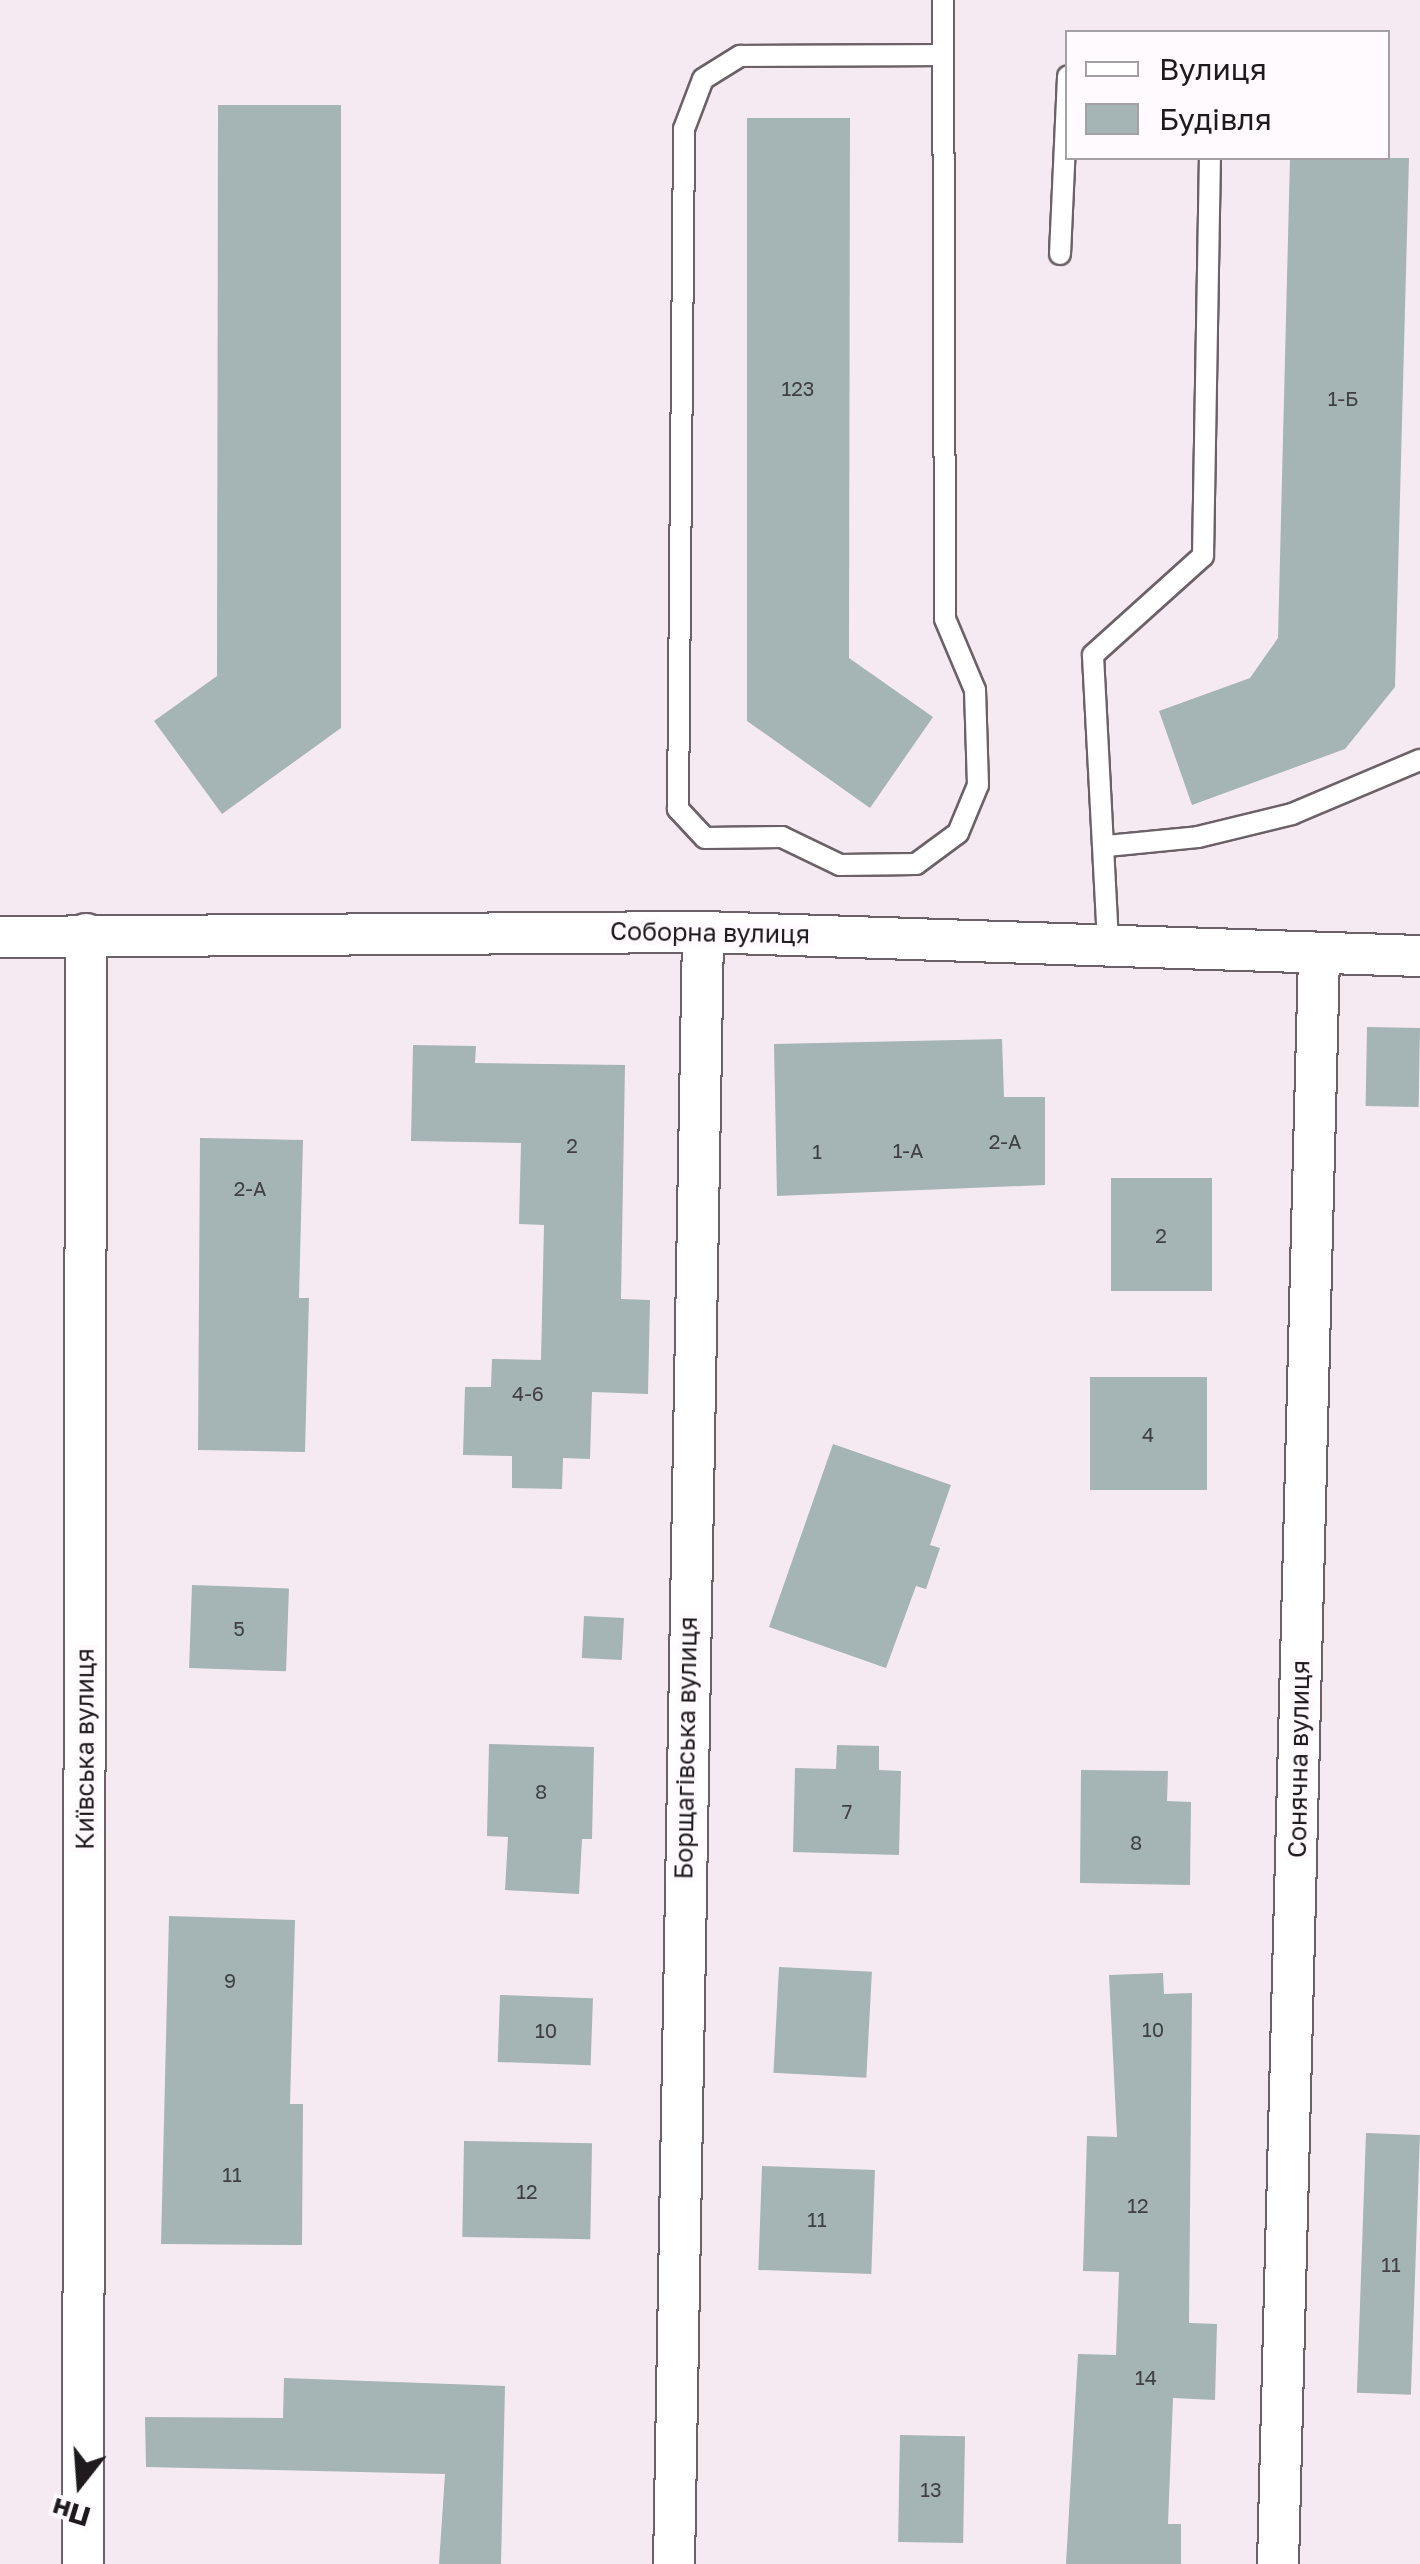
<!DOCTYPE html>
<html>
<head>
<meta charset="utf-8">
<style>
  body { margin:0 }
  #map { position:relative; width:1420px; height:2564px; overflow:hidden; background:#f6eaf2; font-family:"Golos Text",sans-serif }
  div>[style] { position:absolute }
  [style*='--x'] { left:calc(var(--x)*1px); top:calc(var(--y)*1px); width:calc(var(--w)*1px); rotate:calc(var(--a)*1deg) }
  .building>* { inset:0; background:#a5b4b5; transform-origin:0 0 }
  .roads { filter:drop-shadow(2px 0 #6c6168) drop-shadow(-2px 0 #6c6168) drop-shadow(0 2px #6c6168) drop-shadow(0 -2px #6c6168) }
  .lane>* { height:20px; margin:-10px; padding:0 10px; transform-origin:10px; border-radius:10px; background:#fff }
  .street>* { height:40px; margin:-20px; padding:0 20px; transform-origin:20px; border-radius:20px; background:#fff }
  span { translate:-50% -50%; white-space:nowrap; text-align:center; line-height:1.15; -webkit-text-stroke:10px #fffafd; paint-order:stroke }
  .number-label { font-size:20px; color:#404043 }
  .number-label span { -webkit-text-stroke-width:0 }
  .street-label { font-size:25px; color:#1e1a1d }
  .legend { position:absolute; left:1065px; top:30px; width:325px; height:130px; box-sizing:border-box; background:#fffafd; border:2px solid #a5a0a3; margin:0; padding:12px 18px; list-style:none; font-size:30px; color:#1e1a1d }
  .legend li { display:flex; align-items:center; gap:20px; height:50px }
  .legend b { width:50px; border:2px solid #a5a0a3 }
  .north { position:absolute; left:30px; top:2434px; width:100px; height:100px; -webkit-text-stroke:8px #fffafd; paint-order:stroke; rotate:197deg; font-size:28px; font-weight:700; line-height:40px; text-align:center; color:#1e1a1d }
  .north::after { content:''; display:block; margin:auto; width:35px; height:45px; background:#1e1a1d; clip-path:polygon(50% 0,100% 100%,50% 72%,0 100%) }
</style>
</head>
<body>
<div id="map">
  <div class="building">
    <i style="clip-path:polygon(218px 105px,341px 105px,341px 728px,222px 814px,154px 721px,217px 676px)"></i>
    <i style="clip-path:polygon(747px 118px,850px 118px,849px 658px,933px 717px,870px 808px,747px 721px)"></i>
    <i style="clip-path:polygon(1290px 158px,1409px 158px,1395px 687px,1345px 749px,1192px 805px,1159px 711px,1250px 678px,1278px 638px)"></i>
    <i style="left:1367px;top:1027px;width:53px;height:79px;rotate:1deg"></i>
    <i style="clip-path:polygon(1002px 1039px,1004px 1097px,1045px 1097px,1045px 1185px,777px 1196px,774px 1044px)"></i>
    <i style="clip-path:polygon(413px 1045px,476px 1046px,475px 1063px,625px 1065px,621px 1299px,650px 1300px,648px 1394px,592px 1392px,590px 1459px,563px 1458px,562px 1489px,512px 1488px,512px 1456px,463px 1455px,465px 1387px,491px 1387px,492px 1359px,541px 1360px,544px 1225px,519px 1224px,521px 1143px,411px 1141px)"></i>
    <i style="clip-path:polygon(200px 1138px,303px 1140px,299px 1298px,309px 1298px,305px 1452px,198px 1450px)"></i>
    <i style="left:1111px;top:1178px;width:101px;height:113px"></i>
    <i style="left:1090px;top:1377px;width:117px;height:113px"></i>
    <i style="clip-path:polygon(833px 1444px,951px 1485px,930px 1545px,940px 1548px,926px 1589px,916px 1586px,886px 1668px,769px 1627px)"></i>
    <i style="left:192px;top:1585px;width:97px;height:83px;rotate:2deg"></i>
    <i style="left:584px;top:1616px;width:40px;height:42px;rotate:3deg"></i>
    <i style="clip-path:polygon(489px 1744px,594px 1747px,592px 1839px,582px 1839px,579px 1894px,505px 1890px,508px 1837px,487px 1836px)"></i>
    <i style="clip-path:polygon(837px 1745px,879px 1746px,879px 1770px,901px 1771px,899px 1855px,793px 1852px,795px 1768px,836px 1769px)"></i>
    <i style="clip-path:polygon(1081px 1770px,1168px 1771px,1167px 1801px,1191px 1802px,1190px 1885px,1080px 1883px)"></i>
    <i style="clip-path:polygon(169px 1916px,295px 1920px,290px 2104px,303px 2104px,302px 2245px,161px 2244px)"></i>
    <i style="left:779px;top:1967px;width:93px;height:106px;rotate:3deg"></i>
    <i style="clip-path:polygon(1163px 1973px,1164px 1994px,1192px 1993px,1189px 2323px,1217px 2324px,1215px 2400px,1173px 2398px,1168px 2524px,1181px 2524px,1181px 2564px,1066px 2564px,1078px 2354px,1116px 2355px,1119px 2272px,1083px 2271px,1087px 2136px,1117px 2137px,1109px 1975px)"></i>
    <i style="left:500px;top:1995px;width:93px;height:67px;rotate:2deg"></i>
    <i style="left:1366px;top:2133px;width:54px;height:260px;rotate:2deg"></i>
    <i style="left:464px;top:2141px;width:128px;height:96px;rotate:1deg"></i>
    <i style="left:762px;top:2166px;width:113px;height:104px;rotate:2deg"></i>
    <i style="clip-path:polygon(284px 2378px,505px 2386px,501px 2564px,439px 2564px,445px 2474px,146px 2467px,145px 2417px,283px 2418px)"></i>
    <i style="left:900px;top:2435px;width:65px;height:107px;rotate:1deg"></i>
  </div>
  <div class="roads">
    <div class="lane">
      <i style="--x:943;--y:0;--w:619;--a:89.81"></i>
      <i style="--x:945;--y:619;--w:77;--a:67.1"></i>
      <i style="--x:975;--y:690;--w:95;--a:88.2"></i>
      <i style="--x:978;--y:785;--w:52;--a:112.6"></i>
      <i style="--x:958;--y:833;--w:52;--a:143.6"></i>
      <i style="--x:916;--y:864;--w:76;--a:179.2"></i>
      <i style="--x:840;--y:865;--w:64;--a:-154.2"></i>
      <i style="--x:782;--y:837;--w:77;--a:179.3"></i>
      <i style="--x:705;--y:838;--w:40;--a:-133"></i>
      <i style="--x:678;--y:809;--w:680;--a:-89.49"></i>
      <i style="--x:684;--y:129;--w:53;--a:-69.2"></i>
      <i style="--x:703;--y:79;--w:44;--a:-31.9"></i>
      <i style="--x:740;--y:56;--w:203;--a:-0.3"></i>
      <i style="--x:1060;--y:254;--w:178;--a:-87.4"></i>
      <i style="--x:1107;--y:846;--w:91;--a:-5.6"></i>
      <i style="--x:1198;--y:837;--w:97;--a:-13.7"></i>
      <i style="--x:1292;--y:814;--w:139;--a:-22.9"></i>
      <i style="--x:1108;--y:942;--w:287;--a:-93"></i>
      <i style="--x:1093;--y:655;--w:148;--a:-42"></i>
      <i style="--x:1203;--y:556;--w:398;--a:-89"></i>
    </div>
    <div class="street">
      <i style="--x:0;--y:937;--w:703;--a:-0.41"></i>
      <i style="--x:703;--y:932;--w:717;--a:1.92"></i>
      <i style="--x:83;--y:2564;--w:1630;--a:-89.89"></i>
      <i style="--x:674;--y:2564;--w:1632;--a:-88.98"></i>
      <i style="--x:1278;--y:2564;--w:1611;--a:-88.54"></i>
    </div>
  </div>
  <div class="number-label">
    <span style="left:798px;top:388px">123</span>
    <span style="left:1343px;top:398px">1-Б</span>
    <span style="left:1005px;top:1141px">2-А</span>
    <span style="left:572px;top:1145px">2</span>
    <span style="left:908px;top:1150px">1-А</span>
    <span style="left:817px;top:1151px">1</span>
    <span style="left:250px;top:1188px">2-А</span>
    <span style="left:1161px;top:1235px">2</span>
    <span style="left:528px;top:1393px">4-6</span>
    <span style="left:1148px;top:1434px">4</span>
    <span style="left:239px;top:1628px">5</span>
    <span style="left:541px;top:1791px">8</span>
    <span style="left:847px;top:1811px">7</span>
    <span style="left:1136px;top:1842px">8</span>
    <span style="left:230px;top:1980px">9</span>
    <span style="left:1153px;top:2029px">10</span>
    <span style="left:546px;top:2030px">10</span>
    <span style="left:232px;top:2174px">11</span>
    <span style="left:527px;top:2191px">12</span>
    <span style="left:1138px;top:2205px">12</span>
    <span style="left:817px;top:2219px">11</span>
    <span style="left:1391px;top:2264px">11</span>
    <span style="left:1146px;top:2377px">14</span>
    <span style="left:931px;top:2489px">13</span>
  </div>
  <div class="street-label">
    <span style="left:710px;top:933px;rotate:1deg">Соборна вулиця</span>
    <span style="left:686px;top:1748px;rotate:-89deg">Борщагівська вулиця</span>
    <span style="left:85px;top:1749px;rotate:-90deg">Київська вулиця</span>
    <span style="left:1299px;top:1759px;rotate:-89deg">Сонячна вулиця</span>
  </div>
  <ul class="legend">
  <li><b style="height:12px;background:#fff"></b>Вулиця</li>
  <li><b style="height:28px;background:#a5b4b5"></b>Будівля</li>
  </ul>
  <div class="north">Пн</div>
</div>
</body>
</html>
